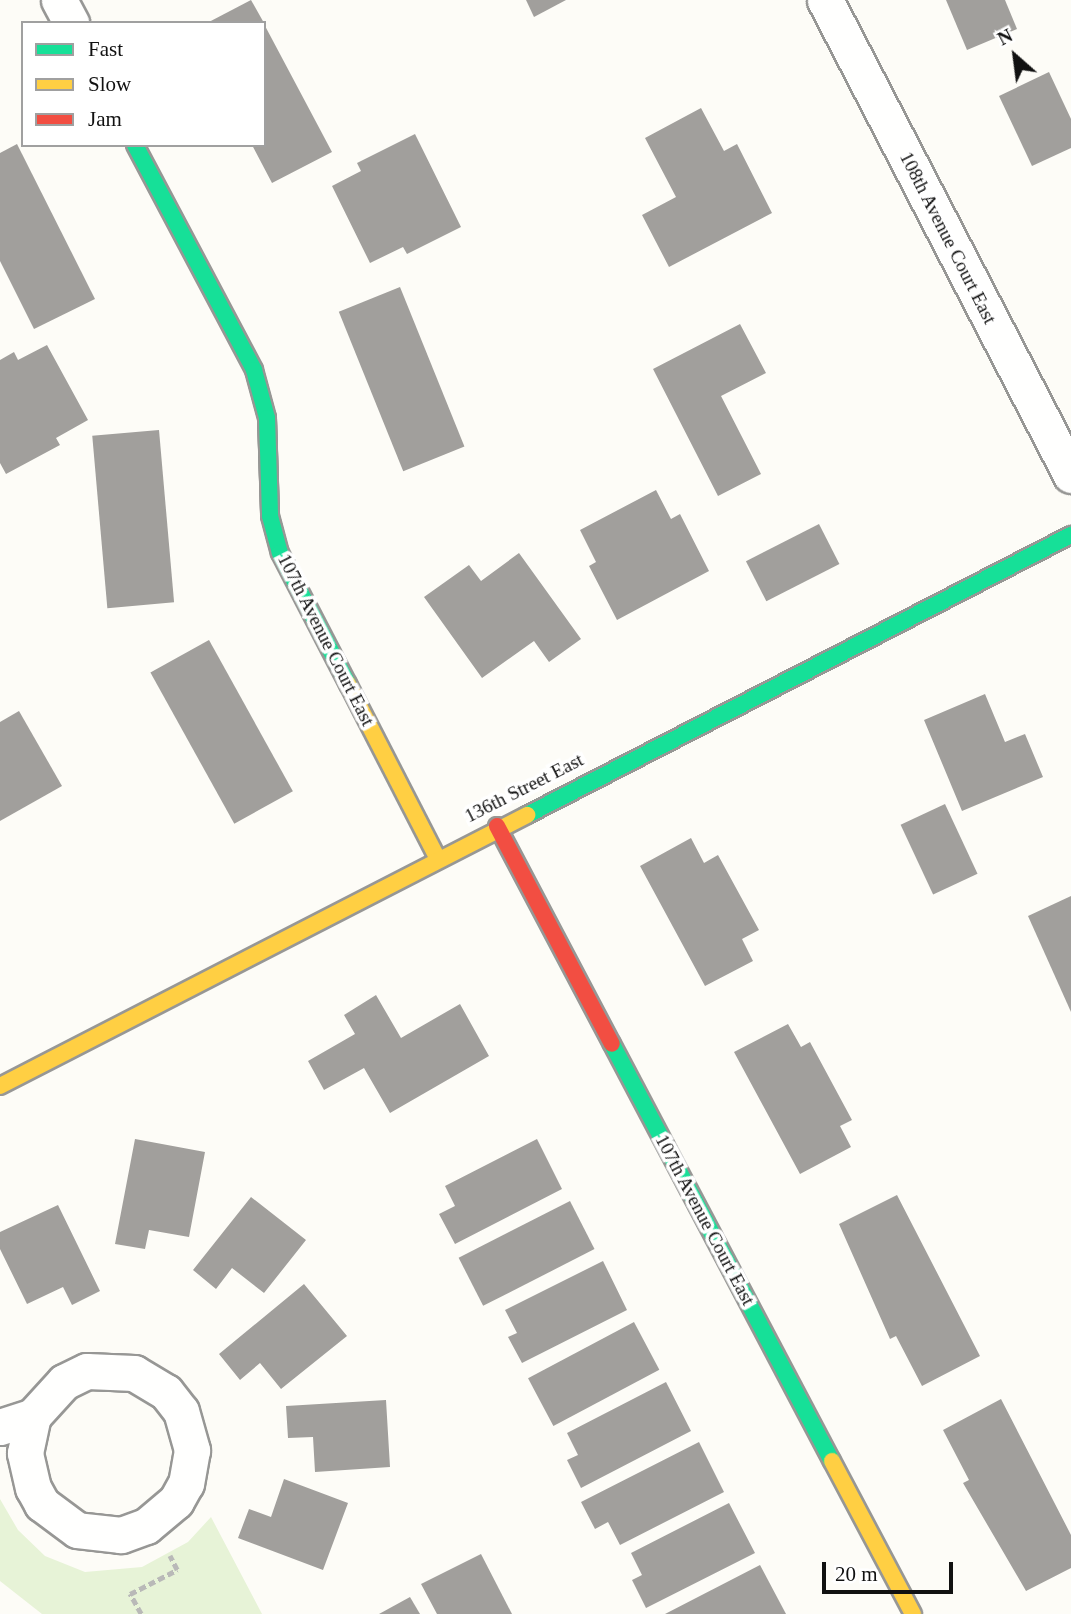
<!DOCTYPE html>
<html>
<head>
<meta charset="utf-8">
<style>
  body { margin:0 }
  #map { position:relative; width:1071px; height:1614px; overflow:hidden; background:#fdfcf7; font-family:"Times New Roman",serif }
  div>[style] { position:absolute }
  [style*='--x'] { left:calc(var(--x)*1px); top:calc(var(--y)*1px); width:calc(var(--w)*1px); rotate:calc(var(--a)*1deg) }
  .green>* { inset:0; background:#e7f3d7 }
  .building>* { inset:0; background:#a19f9c; transform-origin:0 0 }
  .path>* { height:4.5px; margin-top:-2.25px; transform-origin:0; background:repeating-linear-gradient(90deg,#b9b9b8 0 7px,transparent 0 10.5px) }
  .roads { filter:drop-shadow(2px 0 #979795) drop-shadow(-2px 0 #979795) drop-shadow(0 2px #979795) drop-shadow(0 -2px #979795) }
  .street>* { height:35px; margin:-17.5px; padding:0 17.5px; transform-origin:17.5px; border-radius:17.5px; background:#fffffe }
  .fast>* { height:16px; margin:-8px; padding:0 8px; transform-origin:8px; border-radius:8px; background:#16e098 }
  .slow>* { height:16px; margin:-8px; padding:0 8px; transform-origin:8px; border-radius:8px; background:#ffcf43 }
  .jam>* { height:16px; margin:-8px; padding:0 8px; transform-origin:8px; border-radius:8px; background:#f24e42 }
  span { translate:-50% -50%; white-space:nowrap; text-align:center; line-height:1.15; -webkit-text-stroke:7px #fff; paint-order:stroke }
  .street-label { font-size:19px; color:#111 }
  .legend { position:absolute; left:21px; top:21px; width:245px; height:126px; box-sizing:border-box; background:#fff; border:2px solid #a0a0a0; margin:0; padding:9px 12px; list-style:none; font-size:21px; color:#111 }
  .legend li { display:flex; align-items:center; gap:14px; height:35px }
  .legend b { width:35px; border:2px solid #a0a0a0 }
  .north { position:absolute; left:980px; top:21px; width:70px; height:70px; -webkit-text-stroke:5px #fff; paint-order:stroke; rotate:332deg; font-size:19px; font-weight:700; line-height:28px; text-align:center; color:#111 }
  .north::after { content:''; display:block; margin:auto; width:24px; height:32px; background:#111; clip-path:polygon(50% 0,100% 100%,50% 72%,0 100%) }
  .scale { position:absolute; left:822px; top:1562px; width:131px; height:32px; box-sizing:border-box; border:4px solid #111; border-top:0; padding-left:9px; font-size:21px; line-height:24px; white-space:nowrap; color:#111; -webkit-text-stroke:5px #fff; paint-order:stroke }
</style>
</head>
<body>
<div id="map">
  <div class="green">
    <i style="clip-path:polygon(0 1499px,18px 1530px,45px 1556px,85px 1572px,142px 1567px,188px 1542px,211px 1517px,262px 1614px,42px 1614px,0 1581px)"></i>
  </div>
  <div class="building">
    <i style="clip-path:polygon(251px 0,264px 23px,207px 23px)"></i>
    <i style="clip-path:polygon(526px 0,566px 0,534px 17px)"></i>
    <i style="clip-path:polygon(946px 0,1005px 0,1017px 29px,967px 50px)"></i>
    <i style="clip-path:polygon(264px 24px,332px 152px,272px 183px,252px 145px,264px 145px)"></i>
    <i style="clip-path:polygon(1049px 72px,1071px 119px,1071px 148px,1032px 166px,999px 96px)"></i>
    <i style="clip-path:polygon(701px 108px,724px 151px,737px 144px,772px 213px,669px 267px,642px 215px,676px 197px,645px 138px)"></i>
    <i style="clip-path:polygon(415px 134px,461px 227px,407px 254px,403px 247px,370px 263px,332px 186px,361px 171px,357px 163px)"></i>
    <i style="clip-path:polygon(17px 144px,95px 299px,34px 329px,0 261px,0 153px)"></i>
    <i style="left:400px;top:287px;width:172px;height:66px;rotate:68deg"></i>
    <i style="clip-path:polygon(740px 324px,766px 373px,721px 396px,761px 474px,718px 496px,653px 369px)"></i>
    <i style="clip-path:polygon(47px 345px,88px 420px,56px 438px,60px 445px,6px 474px,0 463px,0 360px,14px 352px,18px 360px)"></i>
    <i style="left:159px;top:430px;width:173px;height:67px;rotate:85deg"></i>
    <i style="clip-path:polygon(656px 490px,671px 519px,680px 514px,709px 571px,617px 620px,589px 566px,596px 562px,580px 530px)"></i>
    <i style="left:819px;top:524px;width:45px;height:82px;rotate:63deg"></i>
    <i style="clip-path:polygon(519px 553px,581px 639px,549px 662px,534px 641px,482px 678px,424px 597px,469px 565px,481px 581px)"></i>
    <i style="left:209px;top:640px;width:173px;height:67px;rotate:61deg"></i>
    <i style="clip-path:polygon(985px 694px,1005px 742px,1025px 734px,1043px 777px,962px 811px,924px 720px)"></i>
    <i style="clip-path:polygon(19px 711px,62px 786px,0 821px,0 722px)"></i>
    <i style="left:945px;top:804px;width:77px;height:49px;rotate:65deg"></i>
    <i style="clip-path:polygon(691px 838px,704px 863px,718px 855px,759px 930px,742px 939px,753px 961px,705px 986px,640px 866px)"></i>
    <i style="clip-path:polygon(1071px 896px,1071px 1012px,1028px 916px)"></i>
    <i style="clip-path:polygon(376px 995px,401px 1038px,460px 1004px,489px 1056px,390px 1113px,364px 1068px,324px 1090px,308px 1061px,355px 1034px,344px 1015px)"></i>
    <i style="clip-path:polygon(788px 1024px,801px 1047px,810px 1042px,852px 1120px,840px 1126px,851px 1147px,800px 1174px,734px 1052px)"></i>
    <i style="clip-path:polygon(135px 1139px,205px 1152px,189px 1237px,149px 1230px,145px 1249px,115px 1244px)"></i>
    <i style="clip-path:polygon(537px 1139px,562px 1189px,455px 1244px,439px 1214px,455px 1206px,445px 1186px)"></i>
    <i style="clip-path:polygon(897px 1195px,980px 1356px,922px 1386px,896px 1336px,890px 1339px,839px 1224px)"></i>
    <i style="clip-path:polygon(251px 1197px,306px 1240px,264px 1293px,232px 1268px,216px 1289px,193px 1270px)"></i>
    <i style="left:570px;top:1201px;width:54px;height:125px;rotate:63deg"></i>
    <i style="clip-path:polygon(58px 1205px,100px 1291px,72px 1305px,63px 1287px,27px 1304px,0 1249px,0 1232px)"></i>
    <i style="clip-path:polygon(603px 1261px,627px 1310px,522px 1363px,508px 1337px,517px 1333px,505px 1310px)"></i>
    <i style="clip-path:polygon(304px 1284px,347px 1336px,281px 1389px,260px 1363px,240px 1380px,219px 1354px)"></i>
    <i style="left:634px;top:1322px;width:54px;height:120px;rotate:62deg"></i>
    <i style="clip-path:polygon(666px 1382px,691px 1431px,581px 1488px,567px 1460px,578px 1455px,567px 1433px)"></i>
    <i style="clip-path:polygon(1001px 1399px,1071px 1535px,1071px 1568px,1026px 1591px,963px 1483px,969px 1480px,943px 1430px)"></i>
    <i style="clip-path:polygon(386px 1400px,390px 1467px,315px 1472px,313px 1437px,288px 1438px,286px 1406px)"></i>
    <i style="clip-path:polygon(699px 1442px,724px 1492px,620px 1545px,608px 1522px,595px 1529px,581px 1502px)"></i>
    <i style="clip-path:polygon(284px 1479px,348px 1503px,323px 1570px,238px 1538px,249px 1509px,271px 1517px)"></i>
    <i style="clip-path:polygon(729px 1503px,755px 1553px,646px 1608px,632px 1580px,642px 1575px,631px 1553px)"></i>
    <i style="clip-path:polygon(481px 1554px,512px 1614px,437px 1614px,421px 1584px)"></i>
    <i style="clip-path:polygon(760px 1565px,786px 1614px,665px 1614px)"></i>
    <i style="clip-path:polygon(410px 1597px,420px 1614px,379px 1614px)"></i>
  </div>
  <div class="path">
    <i style="--x:141;--y:1614;--w:23;--a:-119"></i>
    <i style="--x:130;--y:1594;--w:53;--a:-27.1"></i>
    <i style="--x:177;--y:1570;--w:16;--a:-117"></i>
  </div>
  <div class="roads">
    <div class="street">
      <i style="--x:59;--y:0;--w:26;--a:62"></i>
      <i style="--x:825;--y:0;--w:535;--a:62.62"></i>
      <i style="--x:0;--y:1427;--w:35;--a:-18"></i>
      <i style="--x:33;--y:1416;--w:46;--a:-47.6"></i>
      <i style="--x:64;--y:1382;--w:25;--a:-26"></i>
      <i style="--x:87;--y:1371;--w:47;--a:2.4"></i>
      <i style="--x:134;--y:1373;--w:37;--a:31"></i>
      <i style="--x:166;--y:1392;--w:24;--a:52"></i>
      <i style="--x:181;--y:1411;--w:41;--a:74.2"></i>
      <i style="--x:192;--y:1450;--w:34;--a:100"></i>
      <i style="--x:186;--y:1483;--w:21;--a:119"></i>
      <i style="--x:176;--y:1501;--w:39;--a:140"></i>
      <i style="--x:146;--y:1526;--w:27;--a:160"></i>
      <i style="--x:121;--y:1535;--w:44;--a:-173.5"></i>
      <i style="--x:77;--y:1530;--w:44;--a:-143.4"></i>
      <i style="--x:42;--y:1504;--w:18;--a:-119"></i>
      <i style="--x:33;--y:1488;--w:36;--a:-103"></i>
      <i style="--x:25;--y:1453;--w:38;--a:-78"></i>
    </div>
    <div class="fast">
      <i style="--x:135;--y:145;--w:255;--a:62.1"></i>
      <i style="--x:254;--y:370;--w:50;--a:74.8"></i>
      <i style="--x:267;--y:418;--w:98;--a:88.2"></i>
      <i style="--x:270;--y:516;--w:38;--a:75"></i>
      <i style="--x:280;--y:553;--w:148;--a:62.6"></i>
      <i style="--x:527;--y:815;--w:612;--a:-27.24"></i>
      <i style="--x:612;--y:1044;--w:471;--a:62.2"></i>
    </div>
    <div class="slow">
      <i style="--x:348;--y:684;--w:195;--a:62.8"></i>
      <i style="--x:0;--y:1086;--w:593;--a:-27.21"></i>
      <i style="--x:832;--y:1461;--w:173;--a:62.1"></i>
    </div>
    <div class="jam">
      <i style="--x:497;--y:826;--w:246;--a:62.2"></i>
    </div>
  </div>
  <div class="street-label">
    <span style="left:948px;top:238px;rotate:63deg">108th Avenue Court East</span>
    <span style="left:326px;top:640px;rotate:63deg">107th Avenue Court East</span>
    <span style="left:524px;top:788px;rotate:-27deg">136th Street East</span>
    <span style="left:705px;top:1220px;rotate:62deg">107th Avenue Court East</span>
  </div>
  <ul class="legend">
  <li><b style="height:9px;background:#16e098"></b>Fast</li>
  <li><b style="height:9px;background:#ffcf43"></b>Slow</li>
  <li><b style="height:9px;background:#f24e42"></b>Jam</li>
  </ul>
  <div class="north">N</div>
  <div class="scale">20 m</div>
</div>
</body>
</html>
